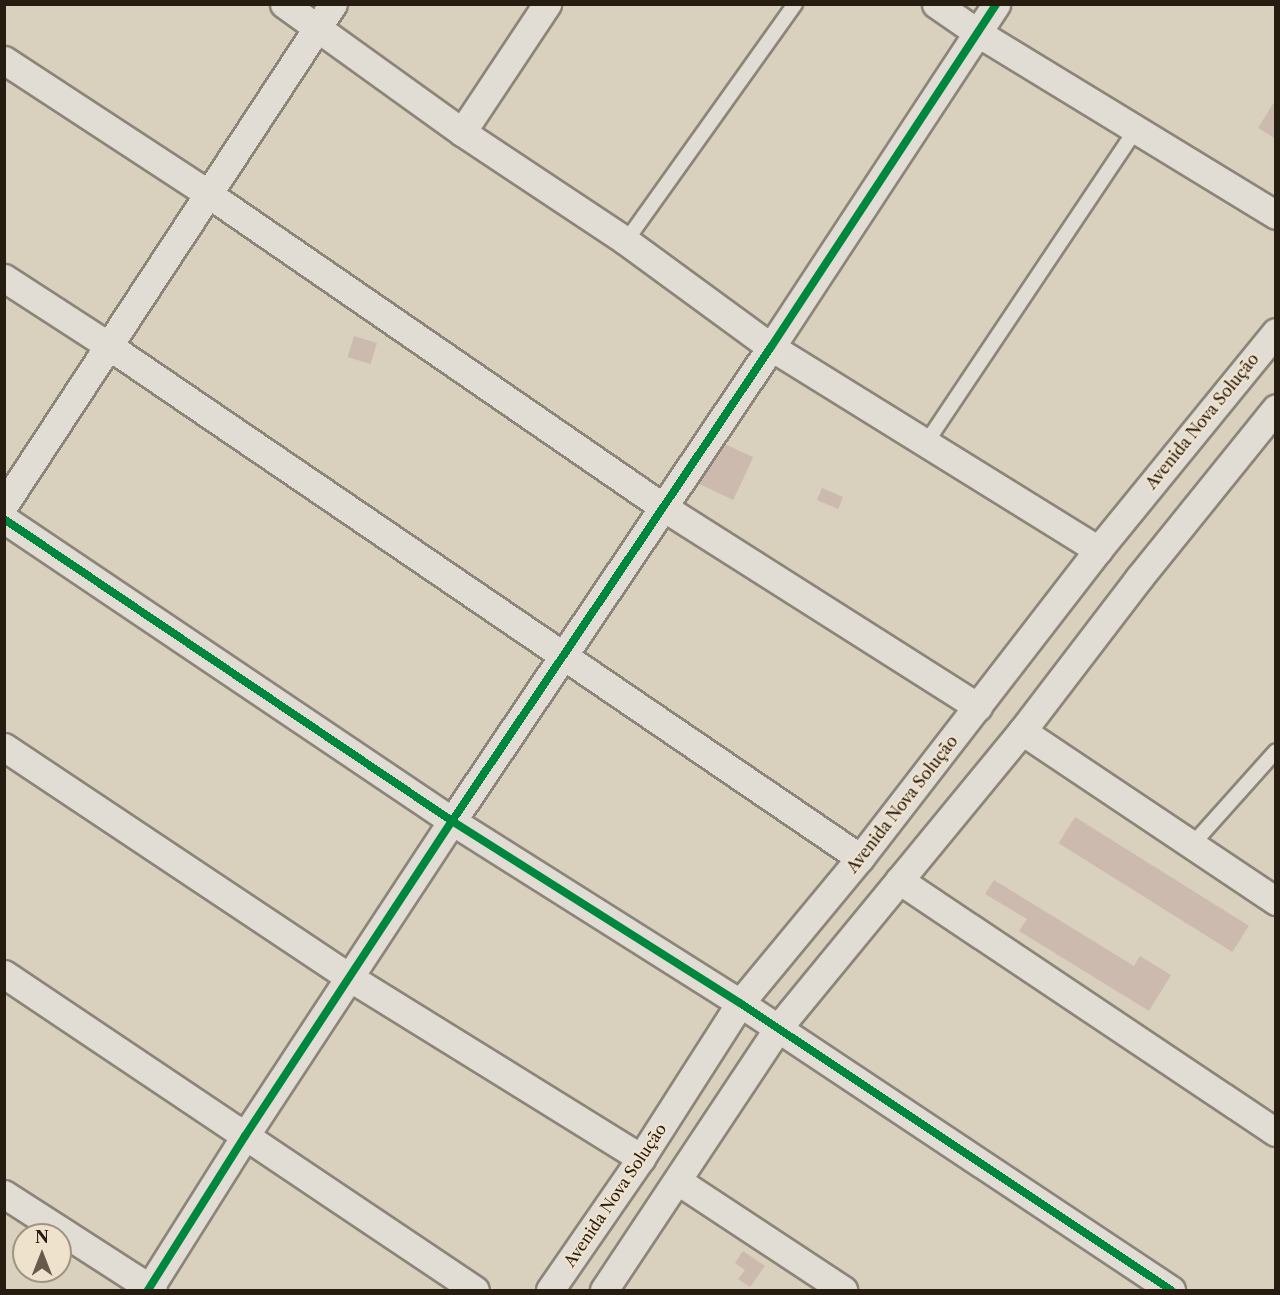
<!DOCTYPE html>
<html>
<head>
<meta charset="utf-8">
<style>
  body { margin:0 }
  #map { position:relative; width:1280px; height:1295px; overflow:hidden; background:#dad0be; font-family:"Libre Caslon Text",serif }
  div>[style] { position:absolute }
  [style*='--x'] { left:calc(var(--x)*1px); top:calc(var(--y)*1px); width:calc(var(--w)*1px); rotate:calc(var(--a)*1deg) }
  .building>* { inset:0; background:#ccbaae; transform-origin:0 0 }
  .roads { filter:drop-shadow(2px 0 #8c857a) drop-shadow(-2px 0 #8c857a) drop-shadow(0 2px #8c857a) drop-shadow(0 -2px #8c857a) }
  .service>* { height:14px; margin:-7px; padding:0 7px; transform-origin:7px; border-radius:7px; background:#e2ddd4 }
  .minor>* { height:27px; margin:-13.5px; padding:0 13.5px; transform-origin:13.5px; border-radius:13.5px; background:#e2ddd4 }
  .cycleway>* { height:8px; margin:-4px; padding:0 4px; transform-origin:4px; border-radius:4px; background:#00873e }
  span { translate:-50% -50%; white-space:nowrap; text-align:center; line-height:1.15; -webkit-text-stroke:4.5px #efe2cd; paint-order:stroke }
  .street-label { font-size:16px; color:#271c10 }
  .frame { position:absolute; inset:0; border:6px solid #271c10; pointer-events:none }
  .north { position:absolute; left:12px; top:1223px; width:60px; height:60px; box-sizing:border-box; background:#efe2cd; border:2px solid #9f9381; border-radius:50%; rotate:0deg; font-size:16px; font-weight:700; line-height:24px; text-align:center; color:#271c10 }
  .north::after { content:''; display:block; margin:auto; width:21px; height:27px; background:#665b4d; clip-path:polygon(50% 0,100% 100%,50% 72%,0 100%) }
</style>
</head>
<body>
<div id="map">
  <div class="building">
    <i style="clip-path:polygon(1276px 99px,1276px 139px,1258px 128px)"></i>
    <i style="left:354px;top:336px;width:24px;height:22px;rotate:17deg"></i>
    <i style="left:716px;top:440px;width:41px;height:47px;rotate:25deg"></i>
    <i style="left:822px;top:488px;width:23px;height:13px;rotate:23deg"></i>
    <i style="left:1075px;top:817px;width:205px;height:31px;rotate:32deg"></i>
    <i style="clip-path:polygon(994px 880px,1134px 966px,1140px 956px,1171px 975px,1149px 1011px,1019px 931px,1027px 919px,985px 894px)"></i>
    <i style="clip-path:polygon(743px 1251px,765px 1266px,750px 1287px,738px 1279px,745px 1270px,735px 1263px)"></i>
  </div>
  <div class="roads">
    <div class="service">
      <i style="--x:626;--y:241;--w:291;--a:-54.5"></i>
      <i style="--x:926;--y:443;--w:376;--a:-56.2"></i>
      <i style="--x:1191;--y:846;--w:127;--a:-48.2"></i>
    </div>
    <div class="minor">
      <i style="--x:284;--y:4;--w:219;--a:35.7"></i>
      <i style="--x:462;--y:132;--w:197;--a:33.6"></i>
      <i style="--x:626;--y:241;--w:180;--a:36.2"></i>
      <i style="--x:771;--y:347;--w:385;--a:31.8"></i>
      <i style="--x:936;--y:4;--w:51;--a:34.6"></i>
      <i style="--x:978;--y:33;--w:349;--a:31.4"></i>
      <i style="--x:4;--y:60;--w:246;--a:33.2"></i>
      <i style="--x:210;--y:195;--w:550;--a:34.56"></i>
      <i style="--x:663;--y:507;--w:373;--a:32.4"></i>
      <i style="--x:462;--y:132;--w:154;--a:-56.4"></i>
      <i style="--x:4;--y:278;--w:125;--a:32.9"></i>
      <i style="--x:109;--y:346;--w:909;--a:34.28"></i>
      <i style="--x:4;--y:505;--w:599;--a:-56.71"></i>
      <i style="--x:4;--y:519;--w:540;--a:33.98"></i>
      <i style="--x:452;--y:821;--w:341;--a:32.3"></i>
      <i style="--x:740;--y:1003;--w:518;--a:33.66"></i>
      <i style="--x:1022;--y:731;--w:306;--a:33.8"></i>
      <i style="--x:4;--y:747;--w:415;--a:33.7"></i>
      <i style="--x:349;--y:977;--w:344;--a:31.8"></i>
      <i style="--x:899;--y:880;--w:453;--a:33.8"></i>
      <i style="--x:4;--y:974;--w:567;--a:33.86"></i>
      <i style="--x:678;--y:1181;--w:198;--a:33.4"></i>
      <i style="--x:4;--y:1194;--w:177;--a:32.8"></i>
      <i style="--x:148;--y:1290;--w:182;--a:-57.8"></i>
      <i style="--x:245;--y:1136;--w:377;--a:-56.7"></i>
      <i style="--x:452;--y:821;--w:571;--a:-56.06"></i>
      <i style="--x:771;--y:347;--w:410;--a:-56.7"></i>
      <i style="--x:550;--y:1290;--w:160;--a:-55.4"></i>
      <i style="--x:641;--y:1158;--w:184;--a:-57.4"></i>
      <i style="--x:740;--y:1003;--w:188;--a:-50.4"></i>
      <i style="--x:860;--y:858;--w:389;--a:-52.3"></i>
      <i style="--x:1098;--y:550;--w:281;--a:-50.8"></i>
      <i style="--x:604;--y:1290;--w:315;--a:-56.4"></i>
      <i style="--x:778;--y:1028;--w:384;--a:-50.6"></i>
      <i style="--x:1022;--y:731;--w:193;--a:-52.6"></i>
      <i style="--x:1139;--y:578;--w:218;--a:-51.1"></i>
    </div>
  </div>
  <div class="cycleway">
    <i style="--x:4;--y:519;--w:540;--a:33.98"></i>
    <i style="--x:452;--y:821;--w:341;--a:32.3"></i>
    <i style="--x:740;--y:1003;--w:518;--a:33.66"></i>
    <i style="--x:148;--y:1290;--w:182;--a:-57.8"></i>
    <i style="--x:245;--y:1136;--w:377;--a:-56.7"></i>
    <i style="--x:452;--y:821;--w:571;--a:-56.06"></i>
    <i style="--x:771;--y:347;--w:410;--a:-56.7"></i>
  </div>
  <div class="street-label">
    <span style="left:1202px;top:421px;rotate:-51deg">Avenida Nova Solução</span>
    <span style="left:902px;top:804px;rotate:-52deg">Avenida Nova Solução</span>
    <span style="left:615px;top:1195px;rotate:-56deg">Avenida Nova Solução</span>
  </div>
  <div class="frame"></div>
  <div class="north">N</div>
</div>
</body>
</html>
